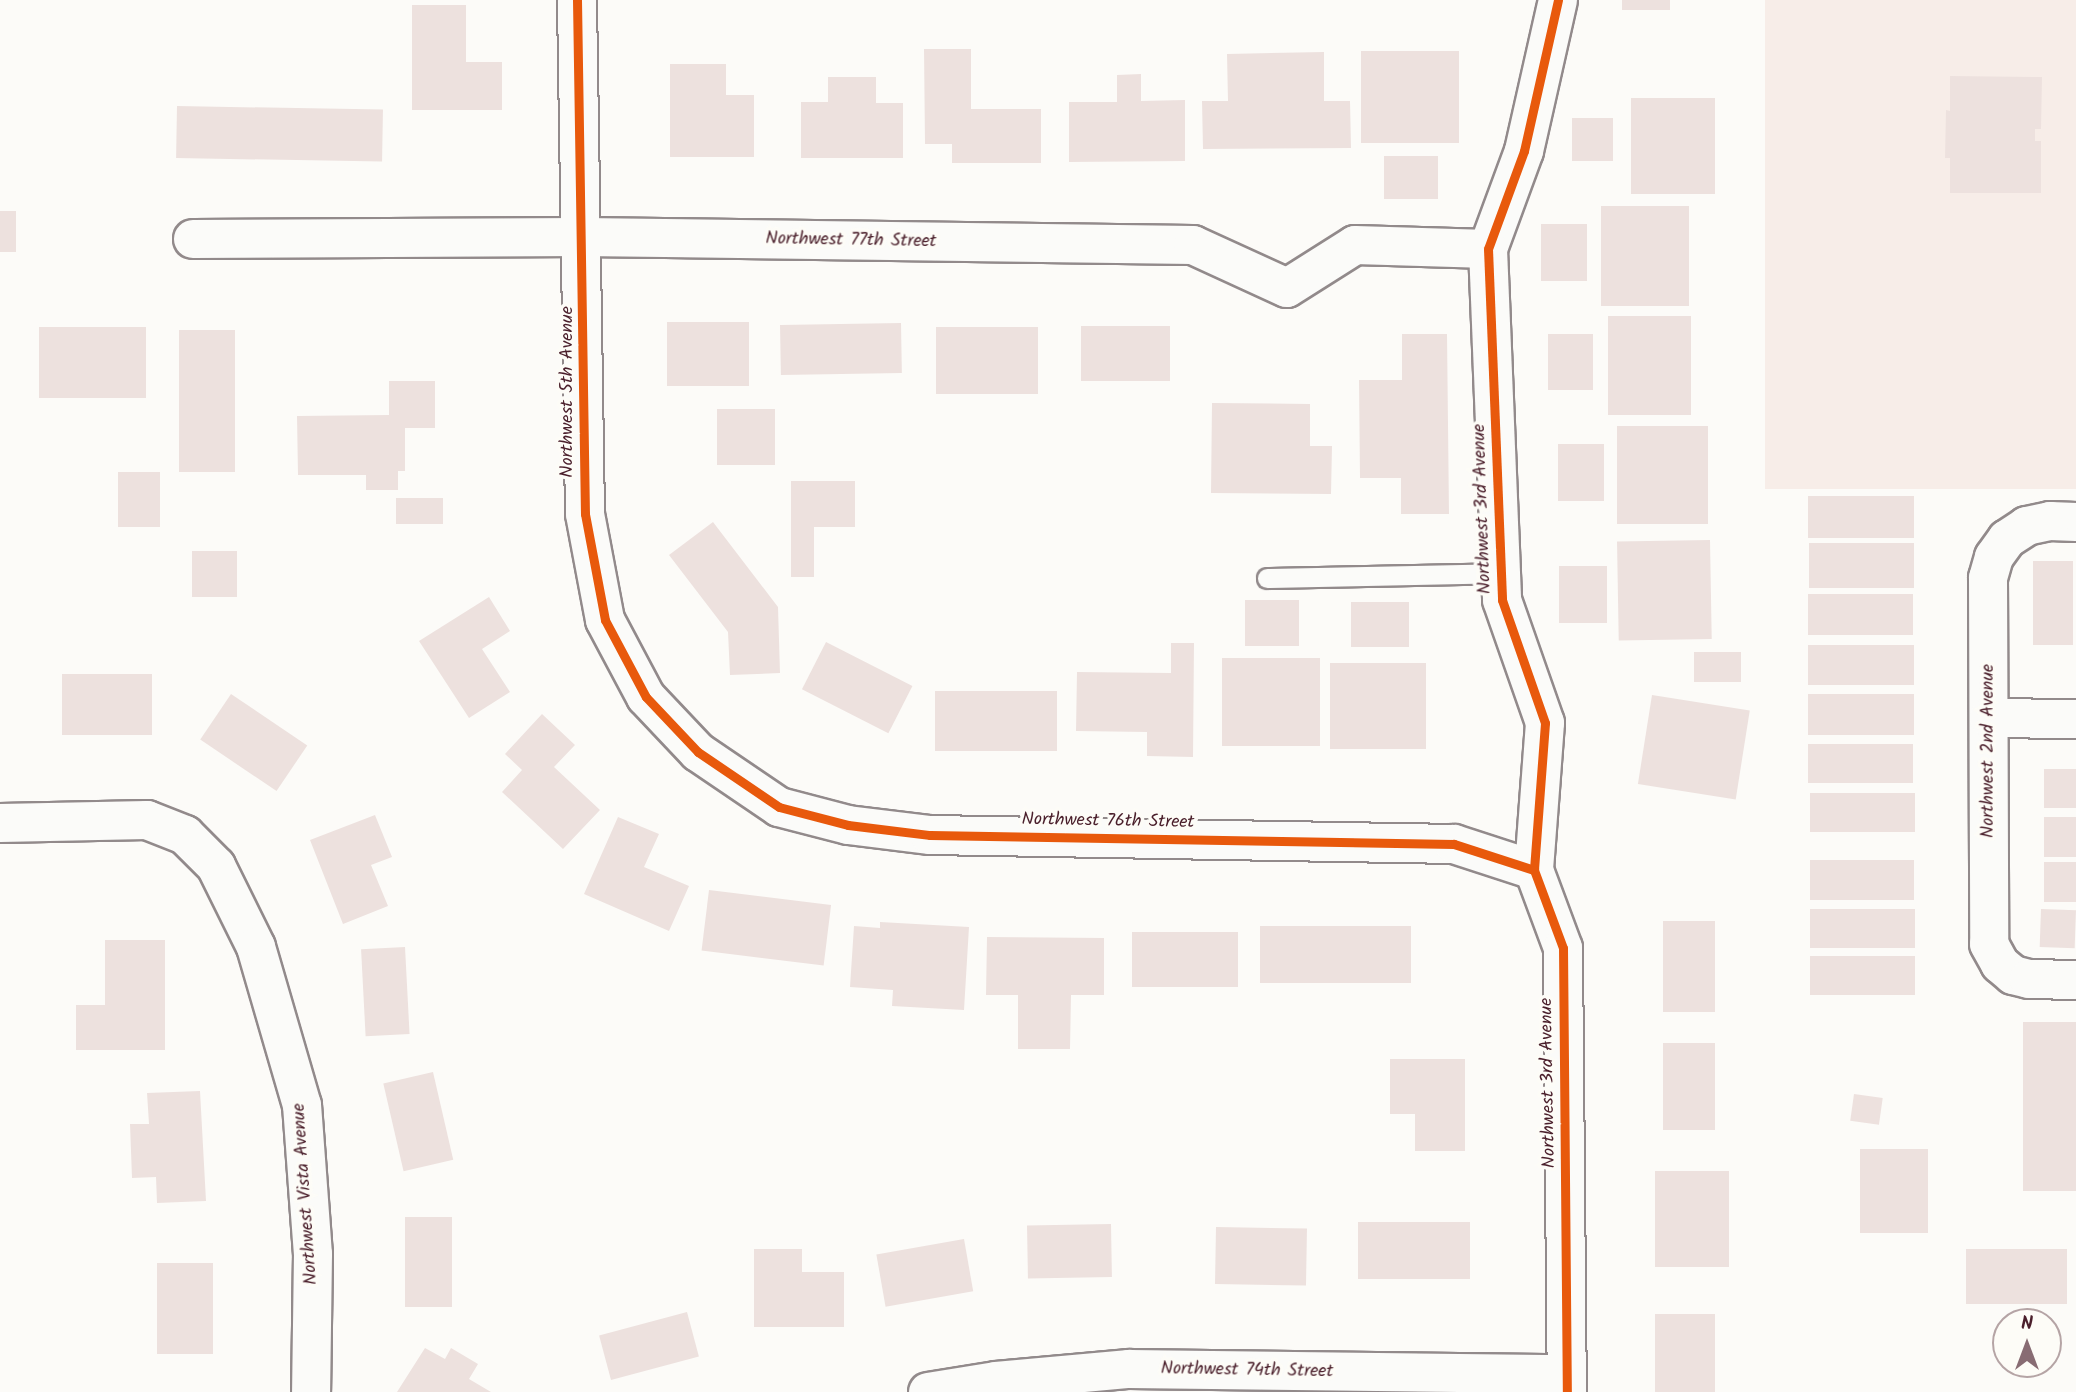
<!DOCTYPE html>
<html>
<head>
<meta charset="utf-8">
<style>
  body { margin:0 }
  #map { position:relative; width:2076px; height:1392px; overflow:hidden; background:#fcfbf8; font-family:Kalam,sans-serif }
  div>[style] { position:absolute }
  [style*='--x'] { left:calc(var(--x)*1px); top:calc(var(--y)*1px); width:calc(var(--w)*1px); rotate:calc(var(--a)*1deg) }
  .built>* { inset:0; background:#f7ede8; transform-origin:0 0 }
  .building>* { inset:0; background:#ede1de; transform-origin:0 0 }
  .roads { filter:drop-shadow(2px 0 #928a8b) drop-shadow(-2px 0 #928a8b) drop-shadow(0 2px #928a8b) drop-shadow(0 -2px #928a8b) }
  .lane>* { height:19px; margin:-9.5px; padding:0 9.5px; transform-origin:9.5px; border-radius:9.5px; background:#fbfbf9 }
  .street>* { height:38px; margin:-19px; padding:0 19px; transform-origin:19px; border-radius:19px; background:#fbfbf9 }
  .cycleway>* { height:9px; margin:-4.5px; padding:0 4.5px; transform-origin:4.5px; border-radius:4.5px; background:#e8590c }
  span { translate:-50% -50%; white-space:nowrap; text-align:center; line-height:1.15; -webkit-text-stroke:7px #fdfcf7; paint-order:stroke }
  .street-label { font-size:18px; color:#4a1f2b }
  .north { position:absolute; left:1992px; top:1308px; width:70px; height:70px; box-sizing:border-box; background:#fdfcf7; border:2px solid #b5a4a5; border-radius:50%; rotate:0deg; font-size:19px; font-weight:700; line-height:28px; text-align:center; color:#4a1f2b }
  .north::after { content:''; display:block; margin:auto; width:24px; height:32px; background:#886c73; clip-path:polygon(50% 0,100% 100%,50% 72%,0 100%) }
</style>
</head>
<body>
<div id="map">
  <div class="built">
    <i style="left:1765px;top:0;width:311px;height:489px"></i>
  </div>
  <div class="building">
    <i style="left:1622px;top:0;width:48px;height:10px"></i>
    <i style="clip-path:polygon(412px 5px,466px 5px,466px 62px,502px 62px,502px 110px,412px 110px)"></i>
    <i style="clip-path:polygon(924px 49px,971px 49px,971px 109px,1041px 109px,1041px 163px,952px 163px,952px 144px,925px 144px)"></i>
    <i style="left:1361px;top:51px;width:98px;height:92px"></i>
    <i style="clip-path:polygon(1324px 52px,1324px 101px,1350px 101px,1351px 148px,1203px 149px,1202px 101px,1228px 101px,1227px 54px)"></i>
    <i style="clip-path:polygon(670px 64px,726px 64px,726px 95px,754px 95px,754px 157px,670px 157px)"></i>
    <i style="clip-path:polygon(1141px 74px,1141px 101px,1185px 100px,1185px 161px,1069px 162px,1069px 102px,1117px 102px,1117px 75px)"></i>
    <i style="clip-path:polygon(1950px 76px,2042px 77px,2041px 129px,2035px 129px,2035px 141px,2041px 141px,2041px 193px,1950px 193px,1950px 158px,1945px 158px,1946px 110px,1950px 111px)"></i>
    <i style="clip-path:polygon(828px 77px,876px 77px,876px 103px,903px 103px,903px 158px,801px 158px,801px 102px,828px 102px)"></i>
    <i style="left:1631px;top:98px;width:84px;height:96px"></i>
    <i style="left:177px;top:106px;width:206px;height:52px;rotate:1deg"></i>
    <i style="left:1572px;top:118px;width:41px;height:43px"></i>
    <i style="left:1384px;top:156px;width:54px;height:43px"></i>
    <i style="left:1601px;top:206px;width:88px;height:100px"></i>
    <i style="left:0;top:211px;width:16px;height:41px"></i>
    <i style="left:1541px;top:224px;width:46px;height:57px"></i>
    <i style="left:1608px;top:316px;width:83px;height:99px"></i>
    <i style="left:749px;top:322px;width:64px;height:82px;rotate:90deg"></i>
    <i style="left:901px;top:323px;width:50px;height:121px;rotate:89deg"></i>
    <i style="left:1081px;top:326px;width:89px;height:55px"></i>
    <i style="left:39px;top:327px;width:107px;height:71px"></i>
    <i style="left:936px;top:327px;width:102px;height:67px"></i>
    <i style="left:179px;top:330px;width:56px;height:142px"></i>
    <i style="clip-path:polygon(1402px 334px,1447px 334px,1449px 514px,1401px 514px,1401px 478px,1360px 478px,1359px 380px,1402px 380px)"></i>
    <i style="left:1548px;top:334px;width:45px;height:56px"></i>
    <i style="clip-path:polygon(389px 381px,435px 381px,435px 428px,405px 428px,405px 471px,398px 471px,398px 490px,366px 490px,366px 475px,298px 475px,297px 416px,389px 415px)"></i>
    <i style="clip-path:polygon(1212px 403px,1310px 404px,1310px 446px,1332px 446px,1331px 494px,1211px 493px)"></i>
    <i style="left:717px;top:409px;width:58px;height:56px"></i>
    <i style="left:1617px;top:426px;width:91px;height:98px"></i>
    <i style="left:1558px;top:444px;width:46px;height:57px"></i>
    <i style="left:118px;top:472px;width:42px;height:55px"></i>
    <i style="clip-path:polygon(791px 481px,855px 481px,855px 527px,814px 527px,814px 577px,791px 577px)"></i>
    <i style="left:1808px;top:496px;width:106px;height:42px"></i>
    <i style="left:396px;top:498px;width:47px;height:26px"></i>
    <i style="clip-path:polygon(713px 522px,778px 607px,780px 673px,730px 675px,728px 632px,669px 555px)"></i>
    <i style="left:1710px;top:540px;width:99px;height:93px;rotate:89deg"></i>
    <i style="left:1914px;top:543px;width:45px;height:105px;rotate:90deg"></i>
    <i style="left:192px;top:551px;width:45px;height:46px"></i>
    <i style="left:2033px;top:561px;width:40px;height:84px"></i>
    <i style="left:1559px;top:566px;width:48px;height:57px"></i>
    <i style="left:1808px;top:594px;width:105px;height:41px"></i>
    <i style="clip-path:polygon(489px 597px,510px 631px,482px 649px,510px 692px,469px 718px,419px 641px)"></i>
    <i style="left:1245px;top:600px;width:54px;height:46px"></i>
    <i style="left:1351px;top:602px;width:58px;height:45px"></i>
    <i style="left:826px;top:642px;width:97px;height:53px;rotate:27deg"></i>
    <i style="clip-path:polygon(1171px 643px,1194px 643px,1193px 757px,1147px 756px,1147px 732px,1076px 731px,1077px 672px,1171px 673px)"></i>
    <i style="left:1808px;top:645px;width:106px;height:40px"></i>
    <i style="left:1694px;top:652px;width:47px;height:30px"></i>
    <i style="left:1222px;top:658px;width:98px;height:88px"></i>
    <i style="left:1330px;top:663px;width:96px;height:86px"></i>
    <i style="left:62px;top:674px;width:90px;height:61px"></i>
    <i style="left:935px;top:691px;width:122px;height:60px"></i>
    <i style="left:231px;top:694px;width:92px;height:55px;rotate:34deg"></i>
    <i style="left:1808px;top:694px;width:106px;height:41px"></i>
    <i style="left:1652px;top:695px;width:99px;height:90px;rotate:9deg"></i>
    <i style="clip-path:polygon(542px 714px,575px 745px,554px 767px,600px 810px,563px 849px,502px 792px,522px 770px,505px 754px)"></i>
    <i style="left:1808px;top:744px;width:105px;height:39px"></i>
    <i style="left:2044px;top:769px;width:32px;height:39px"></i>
    <i style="left:1810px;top:793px;width:105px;height:39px"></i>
    <i style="clip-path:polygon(375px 815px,392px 857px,371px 865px,388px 906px,343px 924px,310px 840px)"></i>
    <i style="clip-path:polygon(618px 817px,659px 834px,644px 867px,689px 886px,669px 931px,584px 894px)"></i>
    <i style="left:2044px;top:817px;width:32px;height:40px"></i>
    <i style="left:1810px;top:860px;width:104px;height:40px"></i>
    <i style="left:2044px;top:862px;width:32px;height:40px"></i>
    <i style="left:709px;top:890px;width:123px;height:61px;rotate:7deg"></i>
    <i style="left:1810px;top:909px;width:105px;height:39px"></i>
    <i style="left:2041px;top:909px;width:35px;height:38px;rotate:2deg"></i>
    <i style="left:1663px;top:921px;width:52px;height:91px"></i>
    <i style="clip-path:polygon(880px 922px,969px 927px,964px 1010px,892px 1006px,893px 990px,850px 987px,854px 926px,880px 928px)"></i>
    <i style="left:1260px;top:926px;width:151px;height:57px"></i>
    <i style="left:1132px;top:932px;width:106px;height:55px"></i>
    <i style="clip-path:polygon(987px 937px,1104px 938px,1104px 995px,1071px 995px,1070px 1049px,1018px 1049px,1018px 995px,986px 995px)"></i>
    <i style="clip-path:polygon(105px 940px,165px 940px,165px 1050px,76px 1050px,76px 1005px,105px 1005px)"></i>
    <i style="left:405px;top:947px;width:87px;height:44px;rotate:87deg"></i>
    <i style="left:1810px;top:956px;width:105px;height:39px"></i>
    <i style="left:2023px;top:1022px;width:53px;height:169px"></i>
    <i style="left:1663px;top:1043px;width:52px;height:87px"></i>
    <i style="clip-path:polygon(1390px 1059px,1465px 1059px,1465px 1151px,1415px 1151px,1415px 1114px,1390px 1114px)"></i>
    <i style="left:433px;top:1072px;width:90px;height:51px;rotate:77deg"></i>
    <i style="clip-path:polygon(200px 1091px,206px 1201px,157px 1203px,156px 1177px,132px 1178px,130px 1124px,149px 1124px,147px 1093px)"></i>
    <i style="left:1854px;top:1094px;width:29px;height:27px;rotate:8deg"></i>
    <i style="left:1860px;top:1149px;width:68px;height:84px"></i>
    <i style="left:1655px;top:1171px;width:74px;height:96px"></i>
    <i style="left:405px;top:1217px;width:47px;height:90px"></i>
    <i style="left:1358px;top:1222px;width:112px;height:57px"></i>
    <i style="left:1111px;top:1224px;width:53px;height:84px;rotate:89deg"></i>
    <i style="left:1216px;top:1227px;width:91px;height:57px;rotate:1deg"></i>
    <i style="left:964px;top:1239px;width:53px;height:89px;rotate:80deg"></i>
    <i style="clip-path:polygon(754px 1249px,802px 1249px,802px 1272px,844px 1272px,844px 1327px,754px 1327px)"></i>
    <i style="left:1966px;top:1249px;width:101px;height:55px"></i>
    <i style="left:157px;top:1263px;width:56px;height:91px"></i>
    <i style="left:687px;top:1312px;width:46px;height:91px;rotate:75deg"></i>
    <i style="left:1655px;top:1314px;width:60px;height:78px"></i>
    <i style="clip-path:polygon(425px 1348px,445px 1359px,451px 1348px,478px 1364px,469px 1379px,491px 1392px,397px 1392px)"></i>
  </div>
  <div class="roads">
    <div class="lane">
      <i style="--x:1267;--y:578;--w:234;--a:-1.2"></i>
    </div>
    <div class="street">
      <i style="--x:577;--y:0;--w:514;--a:89.11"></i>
      <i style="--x:585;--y:514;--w:108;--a:79.3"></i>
      <i style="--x:605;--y:620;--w:87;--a:62"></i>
      <i style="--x:646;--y:697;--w:76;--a:46.6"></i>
      <i style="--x:698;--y:752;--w:98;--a:34.2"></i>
      <i style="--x:779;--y:807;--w:71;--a:14.6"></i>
      <i style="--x:848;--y:825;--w:83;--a:7"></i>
      <i style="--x:930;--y:835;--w:524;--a:0.98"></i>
      <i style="--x:1454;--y:844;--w:84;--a:18"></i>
      <i style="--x:1558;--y:0;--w:155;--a:102.7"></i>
      <i style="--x:1524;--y:151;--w:104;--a:110.2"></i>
      <i style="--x:1488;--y:249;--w:351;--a:87.7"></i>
      <i style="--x:1502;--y:600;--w:130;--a:70.7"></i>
      <i style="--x:1545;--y:723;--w:147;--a:94.3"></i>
      <i style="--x:1534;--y:870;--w:83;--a:69.6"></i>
      <i style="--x:1563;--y:948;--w:444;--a:89.5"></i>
      <i style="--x:193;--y:239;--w:389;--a:-0.3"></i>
      <i style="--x:582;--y:237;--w:611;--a:0.75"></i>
      <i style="--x:1193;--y:245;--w:103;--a:24.6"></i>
      <i style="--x:1287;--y:288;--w:80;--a:-32.3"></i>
      <i style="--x:1355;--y:245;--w:133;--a:1.7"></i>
      <i style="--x:2076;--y:522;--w:26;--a:-178"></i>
      <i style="--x:2050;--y:521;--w:24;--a:168"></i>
      <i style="--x:2027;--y:526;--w:24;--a:147"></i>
      <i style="--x:2007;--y:539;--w:22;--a:126"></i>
      <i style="--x:1994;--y:557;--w:22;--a:106"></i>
      <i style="--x:1988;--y:578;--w:366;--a:89.8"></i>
      <i style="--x:1989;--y:944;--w:23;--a:61"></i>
      <i style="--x:2000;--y:964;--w:17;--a:40"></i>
      <i style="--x:2013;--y:975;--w:16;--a:14"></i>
      <i style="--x:2029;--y:979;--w:47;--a:1.2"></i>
      <i style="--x:1989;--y:718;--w:87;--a:0.7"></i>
      <i style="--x:0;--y:823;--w:147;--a:-1.2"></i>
      <i style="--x:147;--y:820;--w:41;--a:21.5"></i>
      <i style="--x:185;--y:835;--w:44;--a:45"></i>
      <i style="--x:216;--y:866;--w:90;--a:63.7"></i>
      <i style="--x:256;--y:947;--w:165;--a:73.8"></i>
      <i style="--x:302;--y:1105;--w:149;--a:85.8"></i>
      <i style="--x:313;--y:1254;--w:138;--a:90.8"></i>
      <i style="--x:928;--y:1392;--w:69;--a:-9.2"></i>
      <i style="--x:996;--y:1381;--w:134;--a:-5.2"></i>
      <i style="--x:1129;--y:1369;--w:438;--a:0.7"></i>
    </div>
  </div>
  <div class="cycleway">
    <i style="--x:577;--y:0;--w:514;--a:89.11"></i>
    <i style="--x:585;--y:514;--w:108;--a:79.3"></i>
    <i style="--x:605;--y:620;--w:87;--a:62"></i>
    <i style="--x:646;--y:697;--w:76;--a:46.6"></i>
    <i style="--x:698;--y:752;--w:98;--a:34.2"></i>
    <i style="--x:779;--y:807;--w:71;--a:14.6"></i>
    <i style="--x:848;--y:825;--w:83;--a:7"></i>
    <i style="--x:930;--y:835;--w:524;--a:0.98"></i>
    <i style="--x:1454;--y:844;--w:84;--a:18"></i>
    <i style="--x:1558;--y:0;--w:155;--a:102.7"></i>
    <i style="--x:1524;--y:151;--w:104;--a:110.2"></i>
    <i style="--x:1488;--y:249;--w:351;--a:87.7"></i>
    <i style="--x:1502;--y:600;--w:130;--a:70.7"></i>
    <i style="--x:1545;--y:723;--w:147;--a:94.3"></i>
    <i style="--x:1534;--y:870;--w:83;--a:69.6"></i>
    <i style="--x:1563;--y:948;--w:444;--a:89.5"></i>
  </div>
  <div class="street-label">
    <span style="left:851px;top:241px;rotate:1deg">Northwest 77th Street</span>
    <span style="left:568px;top:392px;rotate:-90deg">Northwest 5th Avenue</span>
    <span style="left:1483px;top:509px;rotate:-92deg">Northwest 3rd Avenue</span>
    <span style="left:1989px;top:751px;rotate:-90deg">Northwest 2nd Avenue</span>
    <span style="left:1108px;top:822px;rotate:1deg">Northwest 76th Street</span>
    <span style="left:1549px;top:1083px;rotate:-91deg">Northwest 3rd Avenue</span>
    <span style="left:306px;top:1194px;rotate:-94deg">Northwest Vista Avenue</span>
    <span style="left:1247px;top:1371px;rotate:1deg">Northwest 74th Street</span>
  </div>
  <div class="north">N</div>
</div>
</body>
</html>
